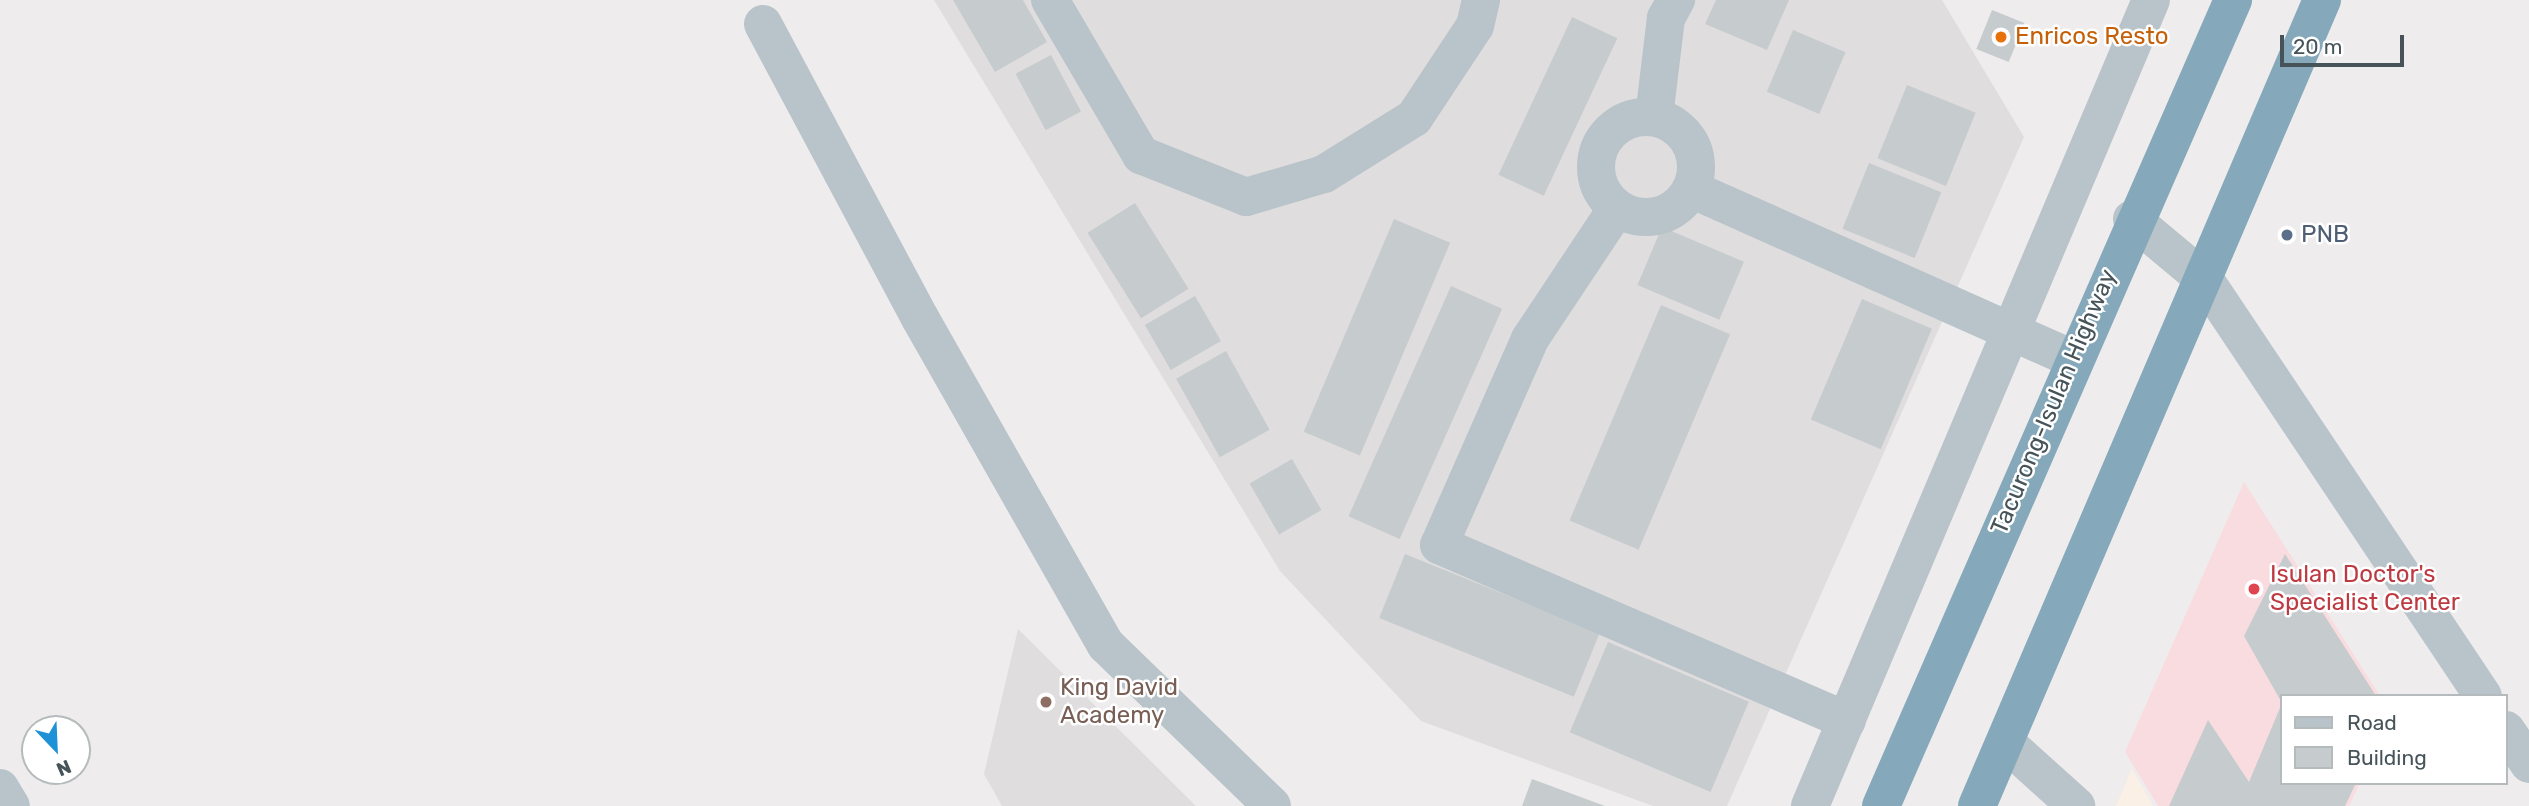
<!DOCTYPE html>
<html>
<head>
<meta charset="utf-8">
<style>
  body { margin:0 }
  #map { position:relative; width:2529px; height:806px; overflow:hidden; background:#efeced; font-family:Rubik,sans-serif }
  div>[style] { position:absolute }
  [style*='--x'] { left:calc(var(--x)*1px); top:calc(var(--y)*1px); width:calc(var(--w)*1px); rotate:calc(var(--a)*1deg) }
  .commercial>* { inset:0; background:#fbf0e5 }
  .education>* { inset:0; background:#e0ddde }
  .medical>* { inset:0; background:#f9dcdf }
  .building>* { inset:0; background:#c6cbce; transform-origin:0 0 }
  .minor>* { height:38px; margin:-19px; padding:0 19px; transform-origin:19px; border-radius:19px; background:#b8c4c9 }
  .minor>.ring { margin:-19px; padding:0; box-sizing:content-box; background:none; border:38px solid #b8c4c9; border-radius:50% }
  .highway>* { height:38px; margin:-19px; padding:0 19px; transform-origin:19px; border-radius:19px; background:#85a9ba }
  .dots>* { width:19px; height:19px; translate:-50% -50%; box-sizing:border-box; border:4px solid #fff; border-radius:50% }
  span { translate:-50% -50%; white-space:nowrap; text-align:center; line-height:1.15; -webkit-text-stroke:5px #fff; paint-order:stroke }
  .food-label { font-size:24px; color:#c56008 }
  .left { translate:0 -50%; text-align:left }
  .service-label { font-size:24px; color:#4e5e75 }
  .street-label { font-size:24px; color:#465459 }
  .health-label { font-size:24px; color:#be3a42 }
  .education-label { font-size:24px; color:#785e54 }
  .legend { position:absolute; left:2280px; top:694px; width:228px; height:91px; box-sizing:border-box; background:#fff; border:2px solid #b5bbbd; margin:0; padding:9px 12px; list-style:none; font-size:21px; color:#465459 }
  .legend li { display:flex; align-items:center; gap:14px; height:35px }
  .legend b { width:35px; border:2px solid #b5bbbd }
  .north { position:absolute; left:21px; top:715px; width:70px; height:70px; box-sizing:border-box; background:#fff; border:2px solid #b5bbbd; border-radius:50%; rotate:157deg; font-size:19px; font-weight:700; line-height:28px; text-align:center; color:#465459 }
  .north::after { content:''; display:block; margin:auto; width:24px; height:32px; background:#1f92d7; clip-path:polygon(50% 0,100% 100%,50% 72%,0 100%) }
  .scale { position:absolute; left:2280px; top:35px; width:124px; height:32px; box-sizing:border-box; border:4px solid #465459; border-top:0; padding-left:9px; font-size:21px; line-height:24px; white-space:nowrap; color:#465459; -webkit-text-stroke:5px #fff; paint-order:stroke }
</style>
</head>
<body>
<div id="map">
  <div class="commercial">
    <i style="clip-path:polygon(2132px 769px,2153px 806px,2116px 806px)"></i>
  </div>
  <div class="education">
    <i style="clip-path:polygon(934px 0,1942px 0,2024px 137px,1727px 806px,1653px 806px,1421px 721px,1280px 571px)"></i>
    <i style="clip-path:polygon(1018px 629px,1196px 806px,1002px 806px,984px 774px)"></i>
  </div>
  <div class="medical">
    <i style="clip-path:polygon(2244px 482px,2380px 696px,2282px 696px,2282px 783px,2360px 783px,2349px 806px,2158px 806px,2125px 752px)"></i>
  </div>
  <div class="building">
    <i style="clip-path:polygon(953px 0,1023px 0,1047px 42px,995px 72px)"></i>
    <i style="clip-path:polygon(1716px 0,1789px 0,1767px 50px,1705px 24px)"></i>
    <i style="left:1992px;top:10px;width:35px;height:42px;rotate:22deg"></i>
    <i style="left:1572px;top:17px;width:50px;height:174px;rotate:25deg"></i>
    <i style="left:1793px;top:30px;width:57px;height:67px;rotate:23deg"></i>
    <i style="left:1051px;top:55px;width:64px;height:40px;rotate:62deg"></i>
    <i style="left:1907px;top:85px;width:74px;height:79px;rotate:22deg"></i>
    <i style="left:1869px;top:163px;width:78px;height:71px;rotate:22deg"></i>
    <i style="left:1135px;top:203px;width:101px;height:56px;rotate:58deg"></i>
    <i style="left:1394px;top:219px;width:61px;height:231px;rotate:23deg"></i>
    <i style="left:1662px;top:227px;width:89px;height:63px;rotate:23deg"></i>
    <i style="left:1451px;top:286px;width:56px;height:252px;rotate:24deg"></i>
    <i style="left:1195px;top:296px;width:52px;height:58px;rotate:60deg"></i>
    <i style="left:1862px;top:299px;width:76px;height:131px;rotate:23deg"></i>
    <i style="left:1661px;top:305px;width:75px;height:234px;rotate:23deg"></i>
    <i style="left:1226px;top:351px;width:90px;height:57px;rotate:61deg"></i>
    <i style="left:1292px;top:459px;width:59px;height:49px;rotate:60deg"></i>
    <i style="left:1405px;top:554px;width:210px;height:69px;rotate:22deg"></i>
    <i style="clip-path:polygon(2285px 554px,2376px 696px,2282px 696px,2282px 783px,2356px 783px,2345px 806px,2169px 806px,2208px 720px,2249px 782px,2282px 703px,2244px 636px)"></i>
    <i style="left:1608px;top:642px;width:153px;height:98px;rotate:23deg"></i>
    <i style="clip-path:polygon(1532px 779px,1605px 806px,1522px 806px)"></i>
  </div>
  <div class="minor">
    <i style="--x:1050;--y:0;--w:180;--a:59.6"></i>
    <i style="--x:1141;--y:155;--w:113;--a:21.8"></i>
    <i style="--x:1246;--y:197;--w:81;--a:-16.4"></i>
    <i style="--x:1324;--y:174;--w:106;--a:-31.9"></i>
    <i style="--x:1414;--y:118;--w:110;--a:-56.5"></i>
    <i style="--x:1475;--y:26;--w:27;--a:-77"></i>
    <i style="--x:763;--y:24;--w:333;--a:61.9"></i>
    <i style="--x:920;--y:318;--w:376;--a:60.4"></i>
    <i style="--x:1106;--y:645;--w:231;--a:44.1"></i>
    <i style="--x:1654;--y:117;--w:100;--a:-83.1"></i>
    <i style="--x:1666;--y:18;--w:21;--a:-61"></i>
    <i class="ring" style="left:1596px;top:117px;width:62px;height:62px"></i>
    <i style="--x:1691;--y:189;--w:416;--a:24"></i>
    <i style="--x:1617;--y:208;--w:157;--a:123.6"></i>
    <i style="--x:1530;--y:339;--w:225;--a:113.8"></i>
    <i style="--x:1439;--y:545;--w:444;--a:23.3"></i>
    <i style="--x:2132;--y:219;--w:95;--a:39.9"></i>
    <i style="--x:2205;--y:280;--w:500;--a:56.25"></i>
    <i style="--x:2506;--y:730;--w:41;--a:55.9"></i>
    <i style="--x:2005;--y:742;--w:96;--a:42"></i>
    <i style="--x:0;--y:788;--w:21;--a:59"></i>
    <i style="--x:1810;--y:806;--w:875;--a:-67.07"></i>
  </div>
  <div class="highway">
    <i style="--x:1881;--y:806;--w:880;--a:-66.41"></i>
    <i style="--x:1977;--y:806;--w:877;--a:-66.83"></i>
  </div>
  <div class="dots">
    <i style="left:2001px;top:37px;background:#e8710a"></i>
    <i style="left:2287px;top:235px;background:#5c6f8a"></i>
    <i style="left:2254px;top:589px;background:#e0444e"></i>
    <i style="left:1046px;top:702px;background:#8d6e63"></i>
  </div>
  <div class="food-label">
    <span class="left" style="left:2015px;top:37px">Enricos Resto</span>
  </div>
  <div class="service-label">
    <span class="left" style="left:2301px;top:235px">PNB</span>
  </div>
  <div class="street-label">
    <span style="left:2054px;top:402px;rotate:-67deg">Tacurong-Isulan Highway</span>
  </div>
  <div class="health-label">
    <span class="left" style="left:2270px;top:589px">Isulan Doctor's<br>Specialist Center</span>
  </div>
  <div class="education-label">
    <span class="left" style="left:1060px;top:702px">King David<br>Academy</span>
  </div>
  <ul class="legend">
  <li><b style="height:9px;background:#b8c4c9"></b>Road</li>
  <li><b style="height:19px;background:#c6cbce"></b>Building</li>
  </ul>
  <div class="north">N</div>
  <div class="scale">20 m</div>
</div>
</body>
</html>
